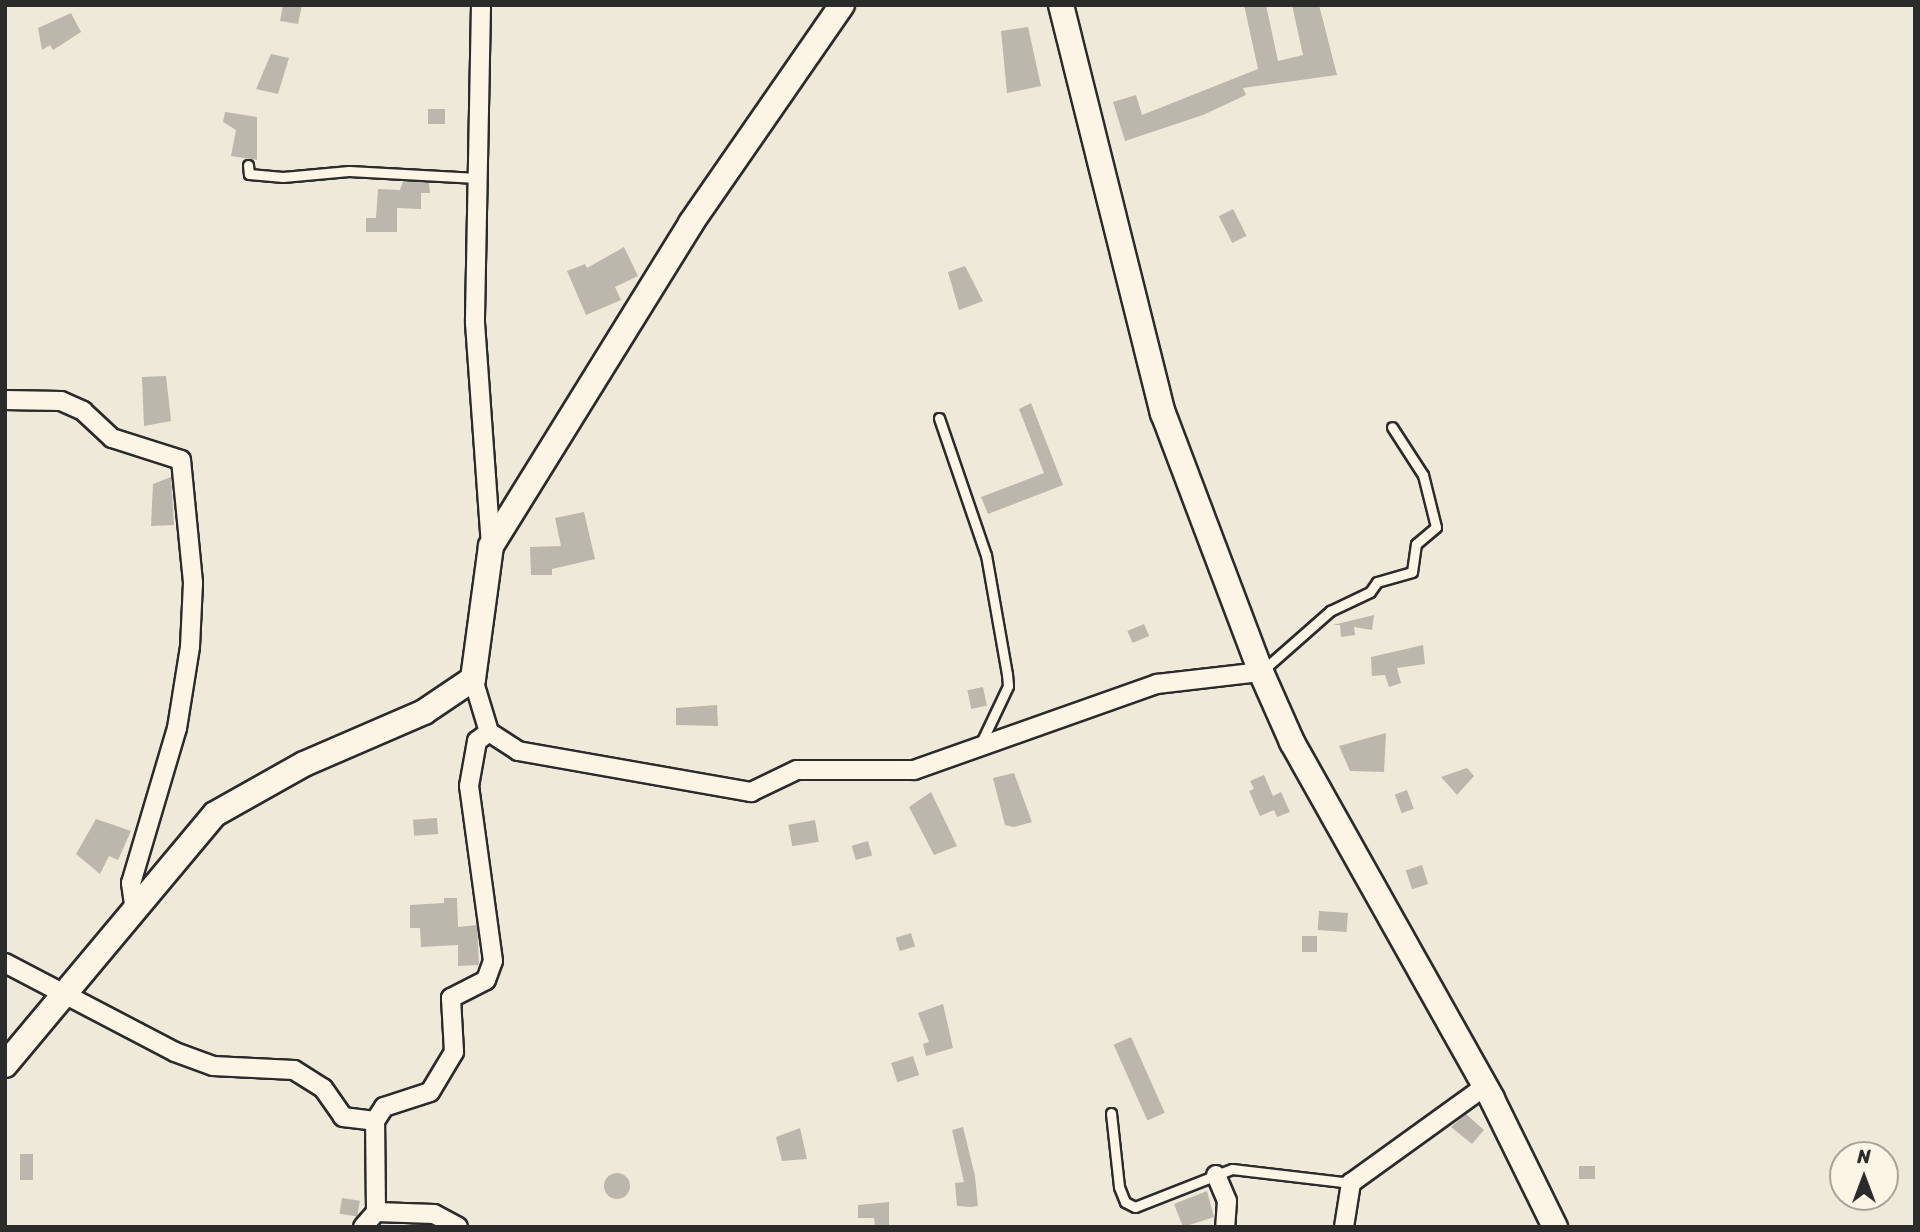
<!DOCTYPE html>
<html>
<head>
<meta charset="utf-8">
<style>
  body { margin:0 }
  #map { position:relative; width:1920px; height:1232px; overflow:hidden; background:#efe9da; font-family:Sriracha,sans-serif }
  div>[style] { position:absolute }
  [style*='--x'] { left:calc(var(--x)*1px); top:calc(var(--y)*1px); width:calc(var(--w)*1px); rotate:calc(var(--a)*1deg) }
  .building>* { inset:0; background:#bcb7ac; transform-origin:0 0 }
  .round { border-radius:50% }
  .roads { filter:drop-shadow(2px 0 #2b2b2b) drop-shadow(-2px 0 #2b2b2b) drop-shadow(0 2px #2b2b2b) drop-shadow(0 -2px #2b2b2b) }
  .lane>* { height:9px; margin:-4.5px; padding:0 4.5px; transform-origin:4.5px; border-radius:4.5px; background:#fcf5e5 }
  .street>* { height:18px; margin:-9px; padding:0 9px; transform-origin:9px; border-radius:9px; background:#fcf5e5 }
  .secondary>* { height:24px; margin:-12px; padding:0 12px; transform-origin:12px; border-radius:12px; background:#fcf5e5 }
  span { translate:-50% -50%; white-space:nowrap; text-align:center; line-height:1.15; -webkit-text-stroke:7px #fcf5e5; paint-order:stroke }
  .frame { position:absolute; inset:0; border:7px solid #2b2b2b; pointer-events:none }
  .north { position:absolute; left:1829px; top:1141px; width:70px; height:70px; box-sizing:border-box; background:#fcf5e5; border:2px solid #a8a49b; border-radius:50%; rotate:0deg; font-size:19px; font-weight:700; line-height:28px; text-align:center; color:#2b2b2b }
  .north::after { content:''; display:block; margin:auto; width:24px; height:32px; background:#2b2b2b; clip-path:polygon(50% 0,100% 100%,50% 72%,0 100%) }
</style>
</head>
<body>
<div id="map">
  <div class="building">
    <i style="clip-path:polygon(283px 5px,302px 5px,298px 24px,280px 21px)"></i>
    <i style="clip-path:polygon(1244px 5px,1266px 5px,1278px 61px,1303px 55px,1292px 5px,1319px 5px,1337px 75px,1243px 88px,1246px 95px,1203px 115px,1125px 141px,1113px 102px,1136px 95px,1142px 115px,1258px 69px)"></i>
    <i style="clip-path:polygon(71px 13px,81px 32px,53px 50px,50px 45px,42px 50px,38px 28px)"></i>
    <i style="clip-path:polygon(1028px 27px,1041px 86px,1007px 93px,1001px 31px)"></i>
    <i style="clip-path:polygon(271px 54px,289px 58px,278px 94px,256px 89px)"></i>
    <i style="left:428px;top:109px;width:17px;height:15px"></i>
    <i style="clip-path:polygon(225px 112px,257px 117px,257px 160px,231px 156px,236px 130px,223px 122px)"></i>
    <i style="clip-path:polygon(403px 181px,429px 182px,430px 193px,421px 193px,421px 209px,397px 208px,397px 232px,366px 232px,366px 218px,376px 218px,378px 189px,400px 190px)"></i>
    <i style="left:1233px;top:209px;width:30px;height:16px;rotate:63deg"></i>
    <i style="clip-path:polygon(624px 247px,638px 276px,615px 287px,621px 300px,586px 315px,567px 271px,585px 264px,587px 268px)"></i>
    <i style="clip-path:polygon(965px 266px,983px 301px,959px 310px,948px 272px)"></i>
    <i style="clip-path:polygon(166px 376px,171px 421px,144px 426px,142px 377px)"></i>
    <i style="clip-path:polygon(1031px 403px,1063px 485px,988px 514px,981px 497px,1044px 473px,1019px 409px)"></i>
    <i style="clip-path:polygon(171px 477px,174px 525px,151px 526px,153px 484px)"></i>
    <i style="clip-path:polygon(584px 512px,595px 559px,552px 569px,552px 575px,531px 575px,530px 547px,561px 546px,555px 518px)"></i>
    <i style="clip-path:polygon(1374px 615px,1372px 630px,1354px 627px,1355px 635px,1341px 637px,1340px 625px,1333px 625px)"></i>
    <i style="left:1144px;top:624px;width:13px;height:18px;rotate:67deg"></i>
    <i style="clip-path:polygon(1423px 645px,1425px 664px,1397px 668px,1401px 683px,1389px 687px,1385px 675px,1372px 676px,1371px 657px)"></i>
    <i style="left:983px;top:687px;width:19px;height:16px;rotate:78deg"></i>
    <i style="clip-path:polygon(717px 705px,718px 726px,676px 725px,676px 708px)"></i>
    <i style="clip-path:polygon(1386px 733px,1384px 772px,1350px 771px,1339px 746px)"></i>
    <i style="clip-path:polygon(1467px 768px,1474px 776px,1457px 795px,1441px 777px)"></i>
    <i style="clip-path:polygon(1014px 773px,1032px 822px,1014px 827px,1005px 825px,993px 778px)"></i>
    <i style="clip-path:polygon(1264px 775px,1273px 796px,1281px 792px,1290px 812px,1277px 817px,1274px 810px,1260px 816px,1249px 791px,1254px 789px,1250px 781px)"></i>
    <i style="left:1407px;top:790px;width:20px;height:13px;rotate:70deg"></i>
    <i style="clip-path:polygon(931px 792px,957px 846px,934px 855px,909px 807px)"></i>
    <i style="left:437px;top:818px;width:16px;height:24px;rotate:86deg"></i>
    <i style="clip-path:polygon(96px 819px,131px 831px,118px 860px,109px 856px,100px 874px,76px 854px)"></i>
    <i style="left:815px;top:820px;width:22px;height:27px;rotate:80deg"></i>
    <i style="left:868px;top:841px;width:15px;height:17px;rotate:74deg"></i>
    <i style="left:1422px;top:865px;width:20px;height:17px;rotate:72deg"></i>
    <i style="clip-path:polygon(444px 898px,457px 898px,458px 927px,477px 925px,479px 965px,458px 966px,458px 945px,421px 947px,420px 928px,410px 928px,410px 905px,444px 903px)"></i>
    <i style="left:1319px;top:911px;width:29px;height:19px;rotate:4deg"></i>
    <i style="left:911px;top:933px;width:14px;height:16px;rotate:73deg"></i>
    <i style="left:1302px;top:936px;width:15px;height:16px"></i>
    <i style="clip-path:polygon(943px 1004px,953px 1048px,926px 1056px,923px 1044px,929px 1042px,918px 1013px)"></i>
    <i style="left:1131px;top:1037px;width:83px;height:19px;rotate:66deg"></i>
    <i style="left:913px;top:1056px;width:20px;height:23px;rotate:72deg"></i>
    <i style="clip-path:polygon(1466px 1114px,1484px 1130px,1472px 1144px,1451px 1127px)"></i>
    <i style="clip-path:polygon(963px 1127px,975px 1176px,978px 1206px,971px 1207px,957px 1206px,955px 1183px,964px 1182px,952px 1130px)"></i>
    <i style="clip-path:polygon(800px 1128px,807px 1159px,782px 1161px,776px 1137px)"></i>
    <i style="left:33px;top:1154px;width:26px;height:13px;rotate:90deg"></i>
    <i style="left:1579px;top:1166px;width:16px;height:13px"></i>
    <i class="round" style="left:604px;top:1173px;width:26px;height:26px"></i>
    <i style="clip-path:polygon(1207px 1191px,1214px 1217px,1183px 1227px,1174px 1204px)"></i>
    <i style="left:342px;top:1198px;width:18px;height:16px;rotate:9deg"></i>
    <i style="clip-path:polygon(889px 1202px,889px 1227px,875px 1227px,874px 1218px,858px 1218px,858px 1205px)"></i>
  </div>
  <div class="roads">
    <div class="lane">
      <i style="--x:248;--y:165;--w:9;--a:84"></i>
      <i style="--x:249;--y:174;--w:34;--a:5"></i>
      <i style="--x:283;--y:177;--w:66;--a:-5.2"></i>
      <i style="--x:349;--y:171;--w:128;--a:3.1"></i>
      <i style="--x:939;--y:418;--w:145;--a:71.1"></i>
      <i style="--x:986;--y:555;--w:121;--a:80"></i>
      <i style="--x:1007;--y:674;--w:12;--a:85"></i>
      <i style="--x:1008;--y:686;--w:65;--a:115.4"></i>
      <i style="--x:1262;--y:671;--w:91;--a:-41.4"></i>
      <i style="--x:1330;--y:611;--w:44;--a:-25.4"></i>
      <i style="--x:1370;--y:592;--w:12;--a:-55"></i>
      <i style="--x:1377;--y:582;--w:36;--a:-16"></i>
      <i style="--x:1412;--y:572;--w:28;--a:-82"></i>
      <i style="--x:1416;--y:544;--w:26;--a:-40"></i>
      <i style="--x:1436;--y:527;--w:54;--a:-104"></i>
      <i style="--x:1423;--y:475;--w:57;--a:-122.9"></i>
      <i style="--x:1111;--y:1113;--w:74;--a:83.8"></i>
      <i style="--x:1119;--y:1187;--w:16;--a:68"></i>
      <i style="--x:1125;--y:1202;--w:11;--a:27"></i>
      <i style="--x:1135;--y:1207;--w:104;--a:-21.4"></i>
      <i style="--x:1232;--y:1169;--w:120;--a:6.7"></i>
    </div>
    <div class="street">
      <i style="--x:481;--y:5;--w:318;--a:91.1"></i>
      <i style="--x:475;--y:323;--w:224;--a:85.9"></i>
      <i style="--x:5;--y:400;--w:56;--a:1"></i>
      <i style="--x:61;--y:401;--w:24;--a:24"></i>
      <i style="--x:83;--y:411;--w:40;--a:43"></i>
      <i style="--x:112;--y:438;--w:72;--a:17.7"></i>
      <i style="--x:181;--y:460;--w:124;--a:84.4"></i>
      <i style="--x:193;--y:583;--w:64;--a:92.7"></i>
      <i style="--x:190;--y:647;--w:82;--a:99.1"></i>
      <i style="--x:177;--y:728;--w:162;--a:106.5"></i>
      <i style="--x:131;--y:883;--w:28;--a:82"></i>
      <i style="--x:473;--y:679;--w:55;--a:73.2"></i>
      <i style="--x:489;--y:732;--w:35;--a:33"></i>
      <i style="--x:518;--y:751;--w:237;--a:10"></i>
      <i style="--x:751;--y:792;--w:51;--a:-25.6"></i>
      <i style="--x:797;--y:770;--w:117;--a:0"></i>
      <i style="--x:914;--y:770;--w:258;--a:-19.5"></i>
      <i style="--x:1157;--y:684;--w:105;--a:-6.6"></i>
      <i style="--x:5;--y:963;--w:192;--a:27.6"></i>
      <i style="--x:175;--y:1052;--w:40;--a:20.2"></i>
      <i style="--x:213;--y:1066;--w:81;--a:2.8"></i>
      <i style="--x:294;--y:1070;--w:34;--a:32"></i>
      <i style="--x:323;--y:1088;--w:35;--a:55"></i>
      <i style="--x:343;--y:1117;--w:32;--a:7"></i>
      <i style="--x:1216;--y:1175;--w:28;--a:67"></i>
      <i style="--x:1227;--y:1201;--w:26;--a:94"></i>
      <i style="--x:376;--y:1212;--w:58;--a:2"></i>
      <i style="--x:434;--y:1214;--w:27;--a:28"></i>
      <i style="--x:363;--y:1227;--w:20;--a:-49"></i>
      <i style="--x:376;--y:1212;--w:91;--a:-90.6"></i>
      <i style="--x:375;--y:1121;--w:17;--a:-57"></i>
      <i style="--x:384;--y:1107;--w:48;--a:-18.1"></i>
      <i style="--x:430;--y:1092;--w:47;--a:-59"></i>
      <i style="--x:454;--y:1052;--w:54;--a:-93.2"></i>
      <i style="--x:451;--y:998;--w:39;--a:-27"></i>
      <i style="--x:486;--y:980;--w:20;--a:-70"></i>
      <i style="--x:493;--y:961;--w:177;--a:-97.8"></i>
      <i style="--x:469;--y:786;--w:46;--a:-79.9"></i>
      <i style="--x:477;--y:741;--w:15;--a:-37"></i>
      <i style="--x:1344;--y:1227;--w:45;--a:-81"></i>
      <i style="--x:1351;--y:1183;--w:164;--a:-35.8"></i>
    </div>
    <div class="secondary">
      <i style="--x:1061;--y:5;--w:421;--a:76"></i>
      <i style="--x:1163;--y:413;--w:277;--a:69.3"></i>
      <i style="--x:1261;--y:672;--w:77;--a:66.1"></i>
      <i style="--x:1292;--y:742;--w:409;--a:60.7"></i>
      <i style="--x:1492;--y:1099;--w:143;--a:63.8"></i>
      <i style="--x:5;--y:1065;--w:327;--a:-50.1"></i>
      <i style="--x:215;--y:814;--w:102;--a:-29.3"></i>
      <i style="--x:304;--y:764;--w:131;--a:-23.4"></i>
      <i style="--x:424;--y:712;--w:59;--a:-34"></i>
      <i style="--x:473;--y:679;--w:134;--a:-82.3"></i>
      <i style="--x:491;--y:546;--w:380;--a:-58.2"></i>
      <i style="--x:691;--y:223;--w:265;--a:-55.3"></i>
    </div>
  </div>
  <div class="frame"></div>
  <div class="north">N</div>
</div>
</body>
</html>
